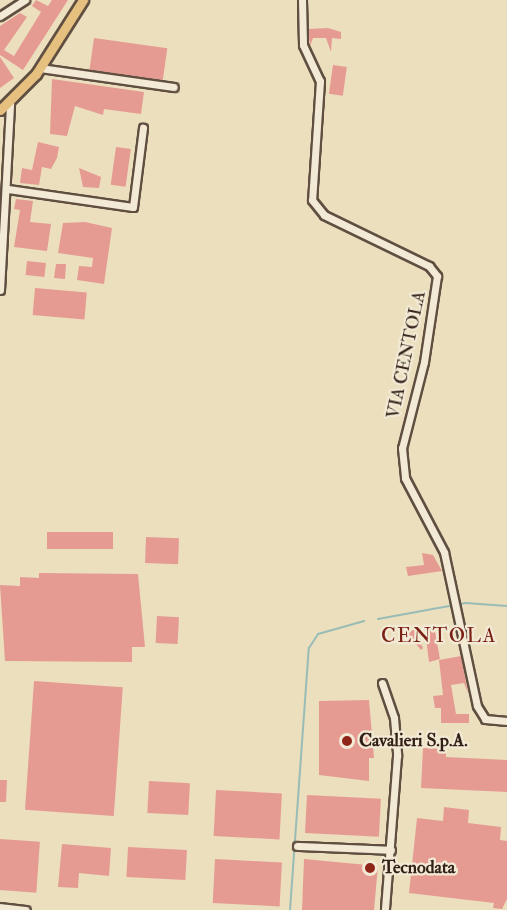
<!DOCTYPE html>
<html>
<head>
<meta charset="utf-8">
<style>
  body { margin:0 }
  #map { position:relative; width:507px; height:910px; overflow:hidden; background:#ebdfbe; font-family:"IM FELL Double Pica",serif }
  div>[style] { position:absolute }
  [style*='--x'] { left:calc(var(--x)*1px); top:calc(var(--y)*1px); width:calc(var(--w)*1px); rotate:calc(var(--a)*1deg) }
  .stream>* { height:2px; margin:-1px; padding:0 1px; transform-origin:1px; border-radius:1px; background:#99bcb6 }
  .building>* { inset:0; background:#e69b92; transform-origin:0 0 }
  .roads { filter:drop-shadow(2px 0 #604f41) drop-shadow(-2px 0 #604f41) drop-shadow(0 2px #604f41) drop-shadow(0 -2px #604f41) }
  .minor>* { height:7px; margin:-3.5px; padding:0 3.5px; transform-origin:3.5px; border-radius:3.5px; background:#f2ead5 }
  .major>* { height:9px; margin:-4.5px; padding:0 4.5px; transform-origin:4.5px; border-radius:4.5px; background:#e6c07f }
  .dots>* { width:16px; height:16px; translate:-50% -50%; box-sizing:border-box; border:3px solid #f2ead5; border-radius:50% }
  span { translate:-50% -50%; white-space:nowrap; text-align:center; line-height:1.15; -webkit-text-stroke:4.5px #f2ead5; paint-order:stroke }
  .street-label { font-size:18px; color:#321f17 }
  .poi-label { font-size:18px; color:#321f17; font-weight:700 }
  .left { translate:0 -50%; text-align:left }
  .neighbourhood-label { font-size:20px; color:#7a1f14; letter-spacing:1.5px }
</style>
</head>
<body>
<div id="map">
  <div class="stream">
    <i style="--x:378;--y:619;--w:89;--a:-10.3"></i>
    <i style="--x:466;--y:603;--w:41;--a:4.2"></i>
    <i style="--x:290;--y:910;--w:263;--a:-85.9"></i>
    <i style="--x:309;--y:648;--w:17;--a:-57"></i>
    <i style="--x:318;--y:634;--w:48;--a:-15.8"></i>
  </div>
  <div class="building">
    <i style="clip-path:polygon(36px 0,48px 6px,52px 0,68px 0,23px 70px,0 55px,0 26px,20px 13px,27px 17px,4px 50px,14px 56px,41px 12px,32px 6px)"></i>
    <i style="clip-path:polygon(328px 28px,341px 32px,341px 39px,332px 38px,331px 52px,326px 38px,313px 38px,310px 46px,308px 29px)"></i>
    <i style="left:94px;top:38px;width:74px;height:32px;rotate:8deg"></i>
    <i style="clip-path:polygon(0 57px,14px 78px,0 88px)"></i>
    <i style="left:333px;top:65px;width:14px;height:29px;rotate:8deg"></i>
    <i style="clip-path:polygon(52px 79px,144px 92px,141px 114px,104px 109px,103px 115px,75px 106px,67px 136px,50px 134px)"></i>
    <i style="clip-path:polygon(38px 142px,59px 147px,57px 158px,51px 169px,42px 167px,39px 185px,20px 183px,22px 168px,32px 170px)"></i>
    <i style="left:116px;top:147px;width:15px;height:38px;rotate:8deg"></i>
    <i style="clip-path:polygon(79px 168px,101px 177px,99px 188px,83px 187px)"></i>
    <i style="clip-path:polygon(16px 199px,33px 201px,30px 222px,51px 224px,47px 251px,14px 247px,20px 210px,14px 209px)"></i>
    <i style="clip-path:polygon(85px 222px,112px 228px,104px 284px,77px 280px,79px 266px,92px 267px,93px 258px,58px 253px,63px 223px)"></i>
    <i style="left:27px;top:261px;width:19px;height:14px;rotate:6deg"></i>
    <i style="clip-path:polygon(56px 264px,66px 264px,65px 279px,54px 278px)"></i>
    <i style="left:35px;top:288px;width:52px;height:27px;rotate:5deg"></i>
    <i style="left:47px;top:532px;width:66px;height:17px"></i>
    <i style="left:146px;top:537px;width:33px;height:26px;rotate:2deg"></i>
    <i style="clip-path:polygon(422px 553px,433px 555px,442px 571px,408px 576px,406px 567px,424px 565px)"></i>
    <i style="clip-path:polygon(39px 573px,138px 574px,145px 647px,132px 647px,132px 662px,5px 661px,0 585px,20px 586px,20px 577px,39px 578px)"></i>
    <i style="left:157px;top:616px;width:22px;height:27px;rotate:3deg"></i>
    <i style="clip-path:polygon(434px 626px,440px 659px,429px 662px,425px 629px)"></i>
    <i style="clip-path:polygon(414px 630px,423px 648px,421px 650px,406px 632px)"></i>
    <i style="clip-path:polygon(461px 656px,468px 693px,464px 683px,451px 685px,456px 714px,469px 714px,469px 723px,441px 723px,441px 708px,435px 708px,433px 696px,443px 695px,439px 660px)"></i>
    <i style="left:34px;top:681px;width:89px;height:129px;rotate:4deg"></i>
    <i style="clip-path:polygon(369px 700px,374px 758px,369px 758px,369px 781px,319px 775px,319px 701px)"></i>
    <i style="clip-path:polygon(423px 748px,446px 749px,446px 757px,507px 760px,507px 792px,421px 788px)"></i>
    <i style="clip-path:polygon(0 780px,7px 780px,6px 802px,0 802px)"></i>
    <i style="left:149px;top:781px;width:41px;height:32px;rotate:3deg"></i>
    <i style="left:216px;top:790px;width:66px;height:46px;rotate:3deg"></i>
    <i style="left:307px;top:795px;width:74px;height:38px;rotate:3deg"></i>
    <i style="clip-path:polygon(444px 807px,469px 810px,468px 823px,501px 827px,500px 840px,507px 841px,507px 899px,502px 909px,493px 908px,494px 903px,409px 893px,417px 818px,443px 821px)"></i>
    <i style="left:0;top:839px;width:40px;height:51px;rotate:4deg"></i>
    <i style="clip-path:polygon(62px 844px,111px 848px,109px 876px,79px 873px,78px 888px,58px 887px)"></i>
    <i style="left:128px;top:847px;width:59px;height:30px;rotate:3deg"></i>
    <i style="left:215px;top:859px;width:67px;height:44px;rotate:3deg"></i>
    <i style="clip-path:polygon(304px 859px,378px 866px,374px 910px,302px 910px)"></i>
  </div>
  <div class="roads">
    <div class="minor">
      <i style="--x:302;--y:0;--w:45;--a:88.7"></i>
      <i style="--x:303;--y:45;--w:40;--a:65"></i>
      <i style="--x:320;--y:81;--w:119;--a:93.8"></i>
      <i style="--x:312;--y:200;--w:19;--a:51"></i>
      <i style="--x:324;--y:215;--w:117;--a:25.9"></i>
      <i style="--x:429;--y:266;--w:13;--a:51"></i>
      <i style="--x:437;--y:276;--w:87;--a:98.6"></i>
      <i style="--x:424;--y:362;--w:89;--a:104.3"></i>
      <i style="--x:402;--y:448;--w:30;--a:84"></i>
      <i style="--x:405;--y:478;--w:84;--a:62.2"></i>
      <i style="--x:444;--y:552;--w:157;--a:77.9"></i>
      <i style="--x:477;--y:706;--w:15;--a:58"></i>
      <i style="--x:485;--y:719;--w:22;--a:5"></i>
      <i style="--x:0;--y:16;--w:30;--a:-33"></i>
      <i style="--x:40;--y:68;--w:135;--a:8.1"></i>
      <i style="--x:8;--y:189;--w:126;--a:8.2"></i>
      <i style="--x:133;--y:207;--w:80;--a:-82.8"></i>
      <i style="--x:0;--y:290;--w:187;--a:-86.9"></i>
      <i style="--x:382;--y:683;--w:37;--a:71"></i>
      <i style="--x:394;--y:718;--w:38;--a:85"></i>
      <i style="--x:397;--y:756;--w:154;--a:94.5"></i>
      <i style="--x:297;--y:846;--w:94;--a:2.4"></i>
      <i style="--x:0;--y:907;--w:26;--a:7"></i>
    </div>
    <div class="major">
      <i style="--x:0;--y:110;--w:51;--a:-45"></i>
      <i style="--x:36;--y:74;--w:88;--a:-57.6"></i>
    </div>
  </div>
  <div class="dots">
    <i style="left:347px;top:741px;background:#8f2418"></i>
    <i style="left:370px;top:868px;background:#8f2418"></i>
  </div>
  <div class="street-label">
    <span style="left:407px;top:355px;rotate:-78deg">VIA CENTOLA</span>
  </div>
  <div class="poi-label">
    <span class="left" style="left:359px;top:741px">Cavalieri S.p.A.</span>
    <span class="left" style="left:382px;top:868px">Tecnodata</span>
  </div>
  <div class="neighbourhood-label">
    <span style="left:439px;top:635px">CENTOLA</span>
  </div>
</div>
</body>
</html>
